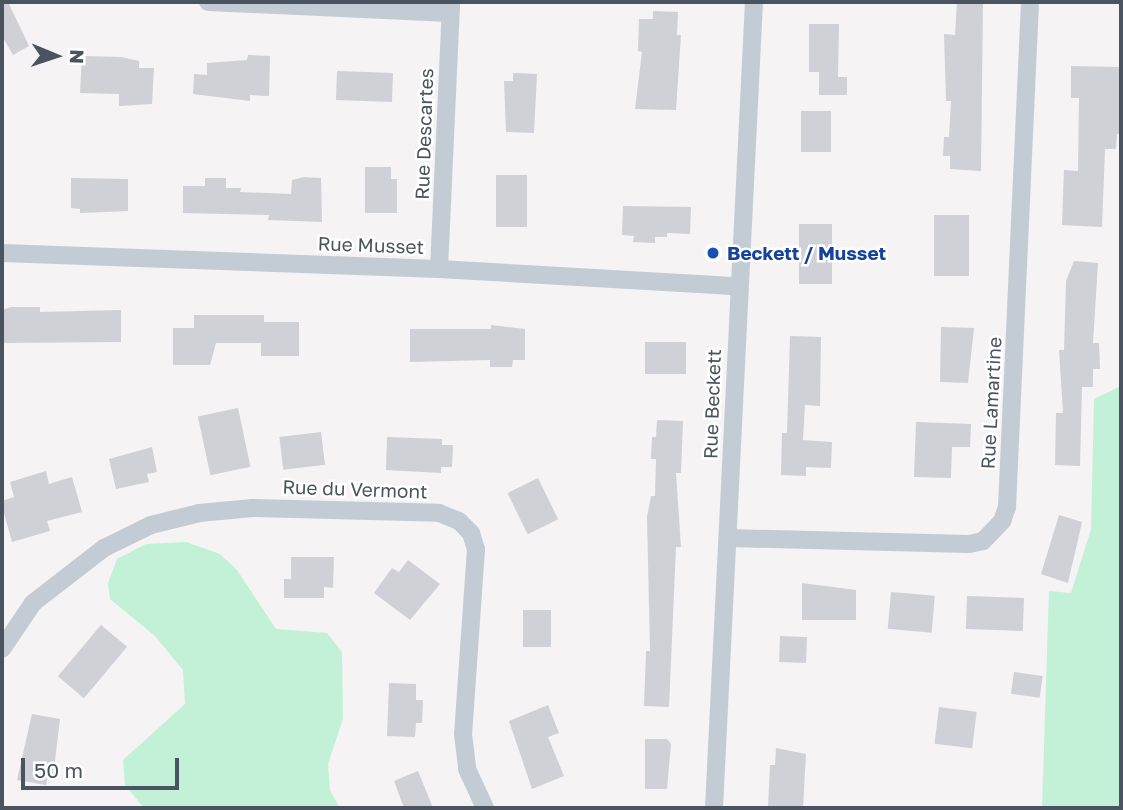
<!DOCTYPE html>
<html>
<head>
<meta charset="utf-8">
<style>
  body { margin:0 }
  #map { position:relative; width:1123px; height:810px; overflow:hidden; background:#f5f3f3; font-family:"Golos Text",sans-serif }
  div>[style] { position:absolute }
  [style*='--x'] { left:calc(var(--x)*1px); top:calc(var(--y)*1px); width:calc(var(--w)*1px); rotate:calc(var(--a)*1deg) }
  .green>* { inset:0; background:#c2f1d8 }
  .building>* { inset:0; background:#cfd1d7; transform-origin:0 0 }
  .minor>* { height:18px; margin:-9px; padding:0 9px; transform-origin:9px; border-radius:9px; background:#c3cbd4 }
  .dots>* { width:19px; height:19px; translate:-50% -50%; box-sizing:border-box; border:4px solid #fff; border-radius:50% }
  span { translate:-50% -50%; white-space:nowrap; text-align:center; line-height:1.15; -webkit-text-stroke:5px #fff; paint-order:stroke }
  .street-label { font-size:19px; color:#4a5461 }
  .transit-label { font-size:19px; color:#164399; font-weight:700 }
  .left { translate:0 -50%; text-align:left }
  .frame { position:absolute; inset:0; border:4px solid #4a5461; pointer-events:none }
  .north { position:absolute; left:21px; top:21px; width:70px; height:70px; -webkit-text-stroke:5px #fff; paint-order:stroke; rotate:92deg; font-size:19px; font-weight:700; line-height:28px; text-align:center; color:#4a5461 }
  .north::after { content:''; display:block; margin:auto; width:24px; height:32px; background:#4a5461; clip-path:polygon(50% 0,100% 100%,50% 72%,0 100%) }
  .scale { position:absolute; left:21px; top:758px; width:158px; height:32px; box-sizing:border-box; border:4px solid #4a5461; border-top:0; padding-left:9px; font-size:21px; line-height:24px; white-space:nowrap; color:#4a5461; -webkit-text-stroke:5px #fff; paint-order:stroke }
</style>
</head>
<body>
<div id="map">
  <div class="green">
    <i style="clip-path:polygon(1121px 386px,1121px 808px,1042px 808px,1049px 591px,1071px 593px,1091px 529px,1094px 399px)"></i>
    <i style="clip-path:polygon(186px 542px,220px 554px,237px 570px,276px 629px,327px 633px,342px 652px,343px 719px,328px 764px,330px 790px,340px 808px,144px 808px,125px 785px,123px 760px,185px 704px,183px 670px,155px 636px,110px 599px,108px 583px,117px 559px,146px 544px)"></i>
  </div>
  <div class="building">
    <i style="clip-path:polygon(2px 2px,8px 2px,29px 46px,13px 55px,2px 36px)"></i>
    <i style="clip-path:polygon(957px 2px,983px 2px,981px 171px,950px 169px,950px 156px,943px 156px,944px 137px,949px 137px,951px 101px,946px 101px,944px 34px,955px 35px)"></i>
    <i style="clip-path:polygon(653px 11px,678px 12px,677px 35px,681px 35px,676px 110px,635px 109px,642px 52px,638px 51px,639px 19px,653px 19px)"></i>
    <i style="clip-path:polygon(809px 24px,839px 24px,838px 77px,847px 77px,847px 95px,819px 95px,819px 72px,809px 72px)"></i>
    <i style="clip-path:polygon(248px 55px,270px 56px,269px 96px,250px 95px,250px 101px,193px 94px,194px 74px,207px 75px,207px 63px,247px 60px)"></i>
    <i style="clip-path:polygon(82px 56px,121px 57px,139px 61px,139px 68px,154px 68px,152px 104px,119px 106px,119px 94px,80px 93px)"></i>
    <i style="clip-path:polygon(1071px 66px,1121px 67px,1121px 134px,1117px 134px,1116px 149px,1105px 149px,1102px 227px,1062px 225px,1064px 170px,1078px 171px,1079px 98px,1071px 98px)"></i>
    <i style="left:337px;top:71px;width:56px;height:29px;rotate:2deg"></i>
    <i style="clip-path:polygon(513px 73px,537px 74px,534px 133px,506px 132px,504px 81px,513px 81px)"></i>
    <i style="left:801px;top:111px;width:30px;height:41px"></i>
    <i style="clip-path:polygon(365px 167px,391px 167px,391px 179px,397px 179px,397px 213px,365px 213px)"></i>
    <i style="left:496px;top:175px;width:31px;height:52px"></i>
    <i style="clip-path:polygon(304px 177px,321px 178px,322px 222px,268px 220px,269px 215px,183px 213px,183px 186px,205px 186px,205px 178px,226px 178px,226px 188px,241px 188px,240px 192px,291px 194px,292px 180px)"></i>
    <i style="clip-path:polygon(71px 178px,128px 179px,128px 211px,80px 213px,80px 209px,71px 208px)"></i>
    <i style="clip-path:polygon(623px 206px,691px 207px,690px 234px,667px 233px,667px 237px,655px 237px,655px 243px,633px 242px,634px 236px,622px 235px)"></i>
    <i style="left:934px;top:215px;width:35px;height:61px"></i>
    <i style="left:799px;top:224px;width:33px;height:60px"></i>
    <i style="clip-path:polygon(1074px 261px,1098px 263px,1093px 343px,1099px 343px,1100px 369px,1093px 369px,1093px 387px,1082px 387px,1080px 466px,1055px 465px,1056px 413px,1063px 413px,1059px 350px,1064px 350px,1066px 281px)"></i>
    <i style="clip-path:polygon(11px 307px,40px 307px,40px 312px,121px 310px,121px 342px,2px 343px,2px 310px)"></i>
    <i style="clip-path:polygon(194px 315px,264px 315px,264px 322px,299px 322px,299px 356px,261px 356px,261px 343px,216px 343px,210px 365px,173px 365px,173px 328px,194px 328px)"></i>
    <i style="clip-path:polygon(491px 325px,525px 329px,525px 360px,513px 360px,512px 367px,490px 367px,490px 360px,410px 362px,410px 329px,491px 329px)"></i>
    <i style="clip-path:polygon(941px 327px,974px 328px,968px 383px,940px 382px)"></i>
    <i style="clip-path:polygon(790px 336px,821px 337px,820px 406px,805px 405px,803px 440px,832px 442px,831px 468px,806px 467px,806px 476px,781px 475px,782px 433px,787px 433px)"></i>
    <i style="left:686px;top:342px;width:32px;height:41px;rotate:90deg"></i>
    <i style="left:238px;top:408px;width:60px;height:41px;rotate:78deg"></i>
    <i style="clip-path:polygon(657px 420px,683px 421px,681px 473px,676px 473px,681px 547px,676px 547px,669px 707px,644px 706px,646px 651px,650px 651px,647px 517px,651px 496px,655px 496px,656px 459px,651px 459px,652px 437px,656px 437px)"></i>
    <i style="clip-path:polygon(916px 422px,971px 424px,970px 447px,952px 447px,951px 478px,914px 477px)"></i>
    <i style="left:321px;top:432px;width:33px;height:42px;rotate:83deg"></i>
    <i style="clip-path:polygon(387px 437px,442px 439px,442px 445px,453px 445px,452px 467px,441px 467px,441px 473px,386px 470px)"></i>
    <i style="clip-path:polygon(152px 447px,157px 472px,147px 474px,149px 482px,116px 489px,109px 459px)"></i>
    <i style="clip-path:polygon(46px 471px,49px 484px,72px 477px,82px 512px,47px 521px,50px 531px,12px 542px,2px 506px,2px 501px,14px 497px,10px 482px)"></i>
    <i style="left:538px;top:478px;width:46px;height:34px;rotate:64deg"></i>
    <i style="clip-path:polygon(1059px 515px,1082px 522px,1068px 583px,1041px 574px)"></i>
    <i style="clip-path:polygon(291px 557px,334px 557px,333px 588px,324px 587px,324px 598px,284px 598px,284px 579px,291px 579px)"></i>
    <i style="clip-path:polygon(408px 560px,440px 584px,410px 620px,374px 593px,392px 568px,399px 572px)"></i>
    <i style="clip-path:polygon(802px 583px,856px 590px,856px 620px,802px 620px)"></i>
    <i style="left:891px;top:592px;width:44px;height:37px;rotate:5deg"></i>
    <i style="left:967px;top:596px;width:57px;height:33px;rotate:2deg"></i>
    <i style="left:523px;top:610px;width:28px;height:37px"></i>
    <i style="left:101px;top:625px;width:34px;height:67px;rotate:40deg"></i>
    <i style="left:780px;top:636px;width:27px;height:26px;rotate:2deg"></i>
    <i style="left:1014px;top:672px;width:29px;height:22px;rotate:8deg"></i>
    <i style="clip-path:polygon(389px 683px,416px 684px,416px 700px,423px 700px,422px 723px,416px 723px,415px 737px,387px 736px)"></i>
    <i style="clip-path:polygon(548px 705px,559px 733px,548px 737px,564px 776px,532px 789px,509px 721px)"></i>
    <i style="left:939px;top:707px;width:38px;height:37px;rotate:7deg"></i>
    <i style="clip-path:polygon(32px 714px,60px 719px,53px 777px,48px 776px,46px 785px,17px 780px)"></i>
    <i style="clip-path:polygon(645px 739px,667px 739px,671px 744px,667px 789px,645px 789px)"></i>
    <i style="clip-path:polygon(776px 748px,806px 754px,803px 808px,768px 808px,770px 765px,775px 765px)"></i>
    <i style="clip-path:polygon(418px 771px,433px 808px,404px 808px,394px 781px)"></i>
  </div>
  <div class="minor">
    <i style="--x:208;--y:2;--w:242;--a:2.6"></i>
    <i style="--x:2;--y:253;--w:437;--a:2.1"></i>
    <i style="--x:439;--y:269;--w:299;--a:3.3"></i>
    <i style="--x:439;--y:269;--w:267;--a:-87.4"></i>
    <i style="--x:728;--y:538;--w:241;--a:1.4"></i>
    <i style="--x:969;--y:544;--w:14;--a:-12"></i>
    <i style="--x:983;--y:541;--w:28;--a:-46"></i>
    <i style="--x:1002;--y:521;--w:15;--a:-70"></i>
    <i style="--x:1007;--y:507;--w:506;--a:-87.39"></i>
    <i style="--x:2;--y:649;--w:55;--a:-56"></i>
    <i style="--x:33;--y:603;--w:90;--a:-37.8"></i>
    <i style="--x:104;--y:548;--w:52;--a:-26.1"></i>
    <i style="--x:151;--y:525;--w:49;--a:-14"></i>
    <i style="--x:199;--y:513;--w:54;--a:-5.3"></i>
    <i style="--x:253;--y:508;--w:186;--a:1.5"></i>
    <i style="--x:439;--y:513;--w:22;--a:22"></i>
    <i style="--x:459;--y:521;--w:17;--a:45"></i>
    <i style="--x:471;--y:533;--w:17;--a:73"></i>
    <i style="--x:476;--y:549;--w:185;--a:94"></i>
    <i style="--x:463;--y:734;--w:35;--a:83"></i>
    <i style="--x:467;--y:769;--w:43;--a:65.2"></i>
    <i style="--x:714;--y:808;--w:807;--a:-87.16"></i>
  </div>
  <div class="dots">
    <i style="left:713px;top:253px;background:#1a4fb4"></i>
  </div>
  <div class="street-label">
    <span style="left:424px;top:134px;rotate:-88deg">Rue Descartes</span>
    <span style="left:371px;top:245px;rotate:2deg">Rue Musset</span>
    <span style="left:991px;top:403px;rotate:-87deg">Rue Lamartine</span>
    <span style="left:712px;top:404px;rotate:-88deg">Rue Beckett</span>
    <span style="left:355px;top:489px;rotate:2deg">Rue du Vermont</span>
  </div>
  <div class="transit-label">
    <span class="left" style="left:727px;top:253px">Beckett / Musset</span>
  </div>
  <div class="frame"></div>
  <div class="north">N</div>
  <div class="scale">50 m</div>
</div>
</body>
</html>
